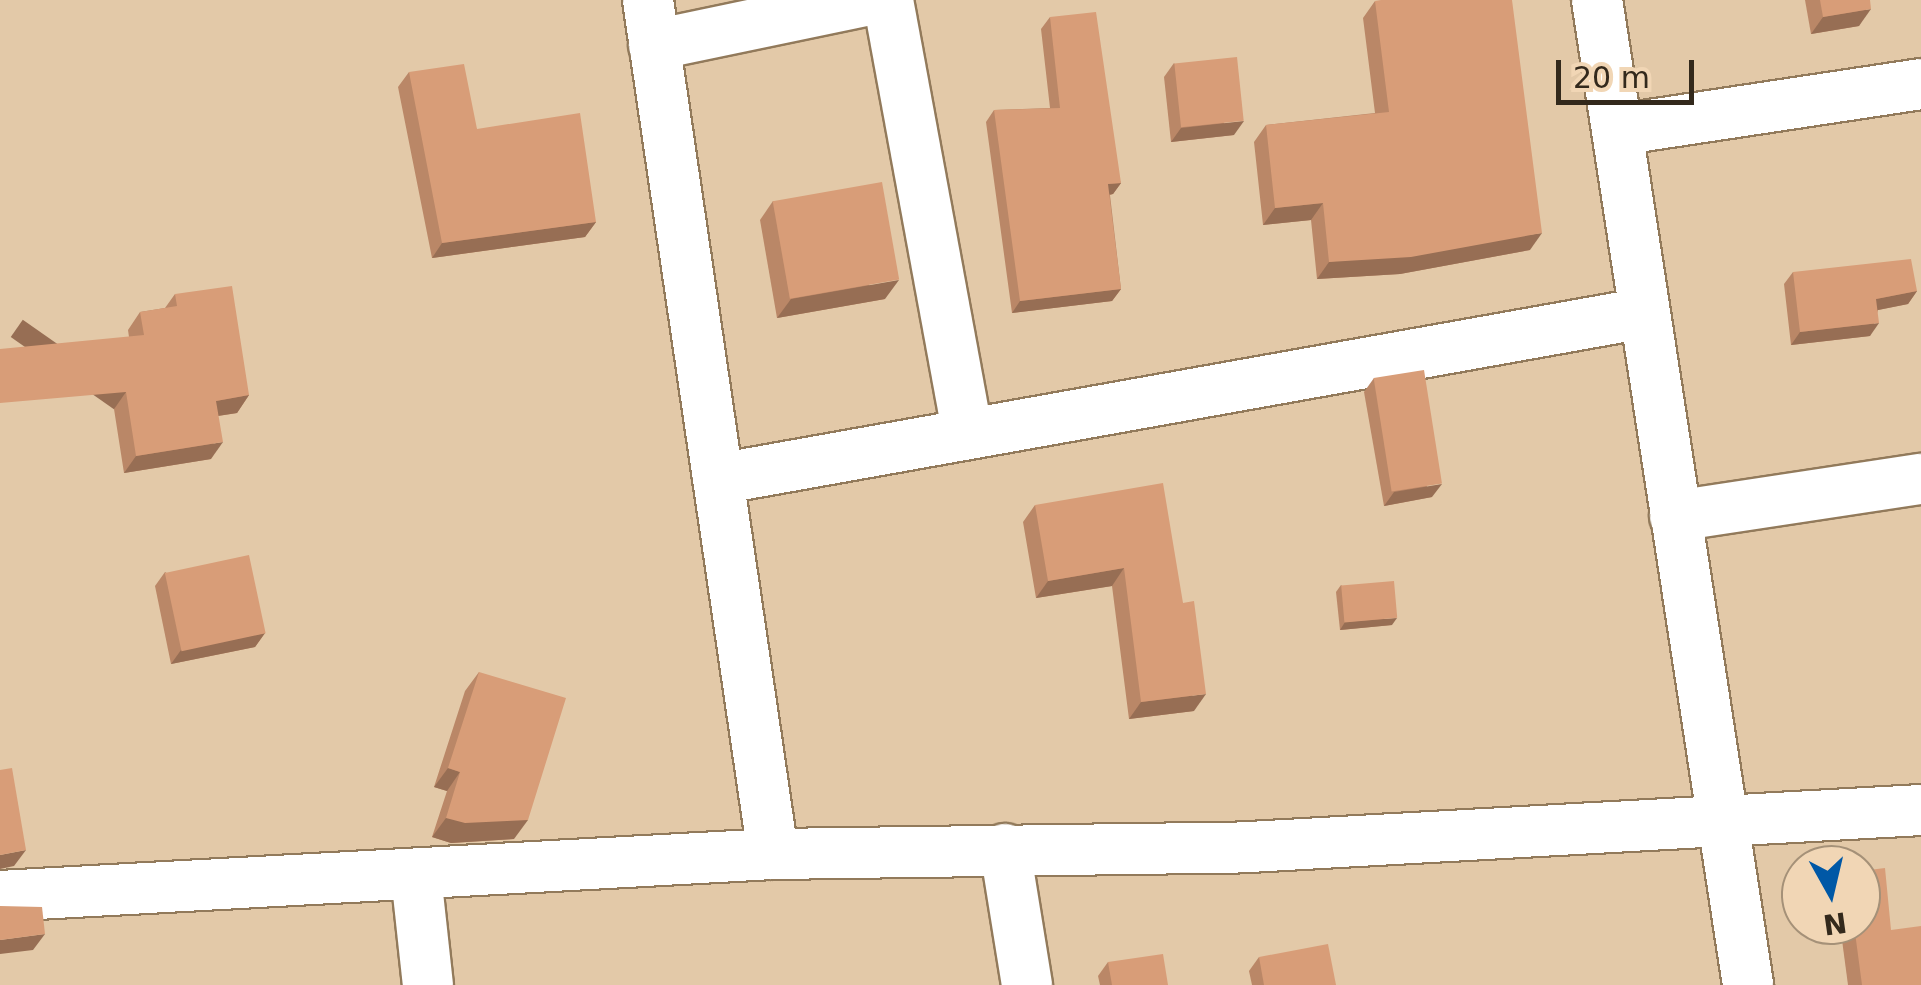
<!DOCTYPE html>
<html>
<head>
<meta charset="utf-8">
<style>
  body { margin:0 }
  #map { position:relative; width:1921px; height:985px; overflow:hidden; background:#e3c9a8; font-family:"DejaVu Sans",sans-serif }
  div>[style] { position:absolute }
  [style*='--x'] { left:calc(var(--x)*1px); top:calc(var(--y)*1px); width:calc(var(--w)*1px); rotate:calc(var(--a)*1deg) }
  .roads { filter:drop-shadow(2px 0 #927a5b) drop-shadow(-2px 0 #927a5b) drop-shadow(0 2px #927a5b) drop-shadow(0 -2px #927a5b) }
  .street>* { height:50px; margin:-25px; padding:0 25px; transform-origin:25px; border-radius:25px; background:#fff }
  .wall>* { inset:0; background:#ba8767 }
  .shaded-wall>* { inset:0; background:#976e54; transform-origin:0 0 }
  .building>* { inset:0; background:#d89d78; transform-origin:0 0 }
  span { translate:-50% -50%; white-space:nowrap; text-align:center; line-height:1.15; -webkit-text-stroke:9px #f1d6b5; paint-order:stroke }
  .north { position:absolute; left:1781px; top:845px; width:100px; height:100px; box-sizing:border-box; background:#f1d6b5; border:2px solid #a59178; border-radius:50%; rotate:172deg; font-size:28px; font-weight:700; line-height:40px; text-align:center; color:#33291c }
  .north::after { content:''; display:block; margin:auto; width:35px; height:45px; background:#0058a6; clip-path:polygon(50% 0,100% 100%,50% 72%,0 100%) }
  .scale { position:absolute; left:1556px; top:60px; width:138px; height:45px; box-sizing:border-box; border:5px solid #33291c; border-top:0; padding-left:12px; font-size:30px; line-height:35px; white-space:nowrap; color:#33291c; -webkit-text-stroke:8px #f1d6b5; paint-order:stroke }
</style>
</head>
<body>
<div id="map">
  <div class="roads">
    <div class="street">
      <i style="--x:648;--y:0;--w:863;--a:81.67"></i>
      <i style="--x:888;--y:0;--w:441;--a:79.6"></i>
      <i style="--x:1597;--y:0;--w:997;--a:81.28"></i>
      <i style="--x:654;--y:45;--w:221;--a:-11.8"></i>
      <i style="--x:1617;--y:130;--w:307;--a:-8.6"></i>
      <i style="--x:718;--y:479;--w:941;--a:-10.16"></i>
      <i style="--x:1675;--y:516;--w:249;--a:-8.6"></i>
      <i style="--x:1005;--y:849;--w:138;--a:80.8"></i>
      <i style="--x:416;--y:875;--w:111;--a:83.8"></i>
      <i style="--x:0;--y:896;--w:774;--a:-3.11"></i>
      <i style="--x:773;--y:854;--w:476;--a:-0.8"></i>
      <i style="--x:1249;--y:847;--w:673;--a:-3.15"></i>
    </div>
  </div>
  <div class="wall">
    <i style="clip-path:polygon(1805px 0,1870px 0,1859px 26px,1811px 34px)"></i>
    <i style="clip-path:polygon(1375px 1px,1530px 250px,1400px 274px,1317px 279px,1311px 220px,1263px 225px,1254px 142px,1266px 125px,1375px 113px,1363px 18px)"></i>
    <i style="clip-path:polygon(1050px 17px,1121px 183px,1113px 194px,1110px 195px,1121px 289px,1112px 301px,1012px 313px,986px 122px,994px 110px,1050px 108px,1041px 29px)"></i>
    <i style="clip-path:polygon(1174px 63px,1234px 135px,1171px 142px,1164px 77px)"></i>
    <i style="clip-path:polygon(409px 72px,477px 129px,596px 222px,585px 237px,432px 258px,398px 87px)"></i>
    <i style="clip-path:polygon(773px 201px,885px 299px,777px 318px,760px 220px)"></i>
    <i style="clip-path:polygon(1793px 272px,1917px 291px,1908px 304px,1878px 310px,1870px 336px,1791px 345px,1784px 284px)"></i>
    <i style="clip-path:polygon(175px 294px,249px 395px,237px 413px,218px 416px,211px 459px,124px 473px,114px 409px,129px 337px,128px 330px,140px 312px,165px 308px)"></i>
    <i style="clip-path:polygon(1374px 378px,1432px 497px,1384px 506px,1364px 392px)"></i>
    <i style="clip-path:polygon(1035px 505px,1183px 603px,1194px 711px,1129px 719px,1112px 586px,1036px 598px,1023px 522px)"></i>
    <i style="clip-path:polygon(165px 572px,265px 633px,255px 647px,171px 664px,155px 586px)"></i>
    <i style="clip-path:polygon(1341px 585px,1392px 625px,1340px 630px,1336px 592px)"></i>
    <i style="clip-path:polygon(479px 672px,514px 839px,451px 843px,432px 837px,447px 791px,434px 787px,465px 691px)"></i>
    <i style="clip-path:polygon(1840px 925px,1861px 925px,1891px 930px,1921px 985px,1848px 985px)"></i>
    <i style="clip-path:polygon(1259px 957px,1336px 985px,1252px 985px,1249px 971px)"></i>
    <i style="clip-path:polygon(1108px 962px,1168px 985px,1100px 985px,1098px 976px)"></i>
  </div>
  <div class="shaded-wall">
    <i style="clip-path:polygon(1871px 9px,1859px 26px,1811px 34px,1823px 17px)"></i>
    <i style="clip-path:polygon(1244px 121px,1234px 135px,1171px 142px,1181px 128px)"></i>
    <i style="clip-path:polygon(1121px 183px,1113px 194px,1100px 196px,1108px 184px)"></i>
    <i style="clip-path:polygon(1323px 203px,1311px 220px,1263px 225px,1275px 208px)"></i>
    <i style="clip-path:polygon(596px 222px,585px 237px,432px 258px,442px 243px)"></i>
    <i style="clip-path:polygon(1542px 233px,1530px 250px,1400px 274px,1317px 279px,1329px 262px)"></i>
    <i style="clip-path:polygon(899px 280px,885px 299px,777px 318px,791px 299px)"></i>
    <i style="clip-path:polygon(1121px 289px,1112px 301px,1012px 313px,1020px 301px)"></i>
    <i style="clip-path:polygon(1917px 291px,1908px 304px,1868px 312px,1876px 299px)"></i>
    <i style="clip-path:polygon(1879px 323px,1870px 336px,1791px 345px,1800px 332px)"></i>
    <i style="left:126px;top:392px;width:21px;height:126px;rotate:125deg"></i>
    <i style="clip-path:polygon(249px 395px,237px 413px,204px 418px,216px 401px)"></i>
    <i style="clip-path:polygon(223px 442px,211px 459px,124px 473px,136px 456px)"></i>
    <i style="clip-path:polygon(1442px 484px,1432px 497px,1384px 506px,1394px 492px)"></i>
    <i style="clip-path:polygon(1124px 568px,1112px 586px,1036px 598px,1048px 581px)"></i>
    <i style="clip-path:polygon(1397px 618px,1392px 625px,1340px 630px,1345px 622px)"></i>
    <i style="clip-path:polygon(265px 633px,255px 647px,171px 664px,181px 650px)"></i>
    <i style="clip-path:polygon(1206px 694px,1194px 711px,1129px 719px,1141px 702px)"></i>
    <i style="clip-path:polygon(448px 768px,460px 772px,447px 791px,434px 787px)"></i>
    <i style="clip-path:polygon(446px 818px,528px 820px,514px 839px,451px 843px,432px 837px)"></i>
    <i style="clip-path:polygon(26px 850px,14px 866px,0 869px,0 855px)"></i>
    <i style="clip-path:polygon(45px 934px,33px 950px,0 954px,0 940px)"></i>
  </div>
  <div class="building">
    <i style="clip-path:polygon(1381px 0,1512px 0,1542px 233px,1411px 257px,1329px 262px,1323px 203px,1275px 208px,1266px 125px,1389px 112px,1375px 1px)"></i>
    <i style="clip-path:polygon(1820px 0,1870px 0,1871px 9px,1823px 17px)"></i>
    <i style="clip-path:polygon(1096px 12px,1121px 183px,1108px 184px,1121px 289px,1020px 301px,994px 110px,1060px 108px,1050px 17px)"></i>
    <i style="left:1237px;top:57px;width:64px;height:63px;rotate:84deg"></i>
    <i style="clip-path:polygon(464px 64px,477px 129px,580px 113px,596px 222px,442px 243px,409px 72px)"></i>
    <i style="left:882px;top:182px;width:99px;height:111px;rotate:80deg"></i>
    <i style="clip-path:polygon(1911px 259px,1917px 291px,1876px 299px,1879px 323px,1800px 332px,1793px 272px)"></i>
    <i style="clip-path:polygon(232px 286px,249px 395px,216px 401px,223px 442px,136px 456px,126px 392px,0 403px,0 349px,144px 335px,140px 312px,177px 306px,175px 294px)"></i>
    <i style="left:1424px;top:370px;width:115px;height:51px;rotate:81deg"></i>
    <i style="clip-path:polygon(1163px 483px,1183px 603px,1194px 601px,1206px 694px,1141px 702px,1124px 568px,1048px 581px,1035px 505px)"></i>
    <i style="left:249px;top:555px;width:80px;height:86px;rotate:78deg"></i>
    <i style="left:1394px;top:581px;width:37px;height:53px;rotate:85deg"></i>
    <i style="clip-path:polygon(479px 672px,566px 698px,528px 820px,465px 823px,446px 818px,460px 772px,448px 768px)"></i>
    <i style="clip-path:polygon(12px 768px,26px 850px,0 855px,0 770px)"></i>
    <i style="clip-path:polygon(1885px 868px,1891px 930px,1921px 926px,1921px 985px,1862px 985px,1854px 925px,1861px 925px,1861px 871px)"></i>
    <i style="clip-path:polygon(0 906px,42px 907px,45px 934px,0 940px)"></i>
    <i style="clip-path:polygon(1328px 944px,1336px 985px,1264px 985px,1259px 957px)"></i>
    <i style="clip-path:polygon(1163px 954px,1168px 985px,1112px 985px,1108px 962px)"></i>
  </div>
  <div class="north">N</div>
  <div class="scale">20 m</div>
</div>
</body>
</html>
